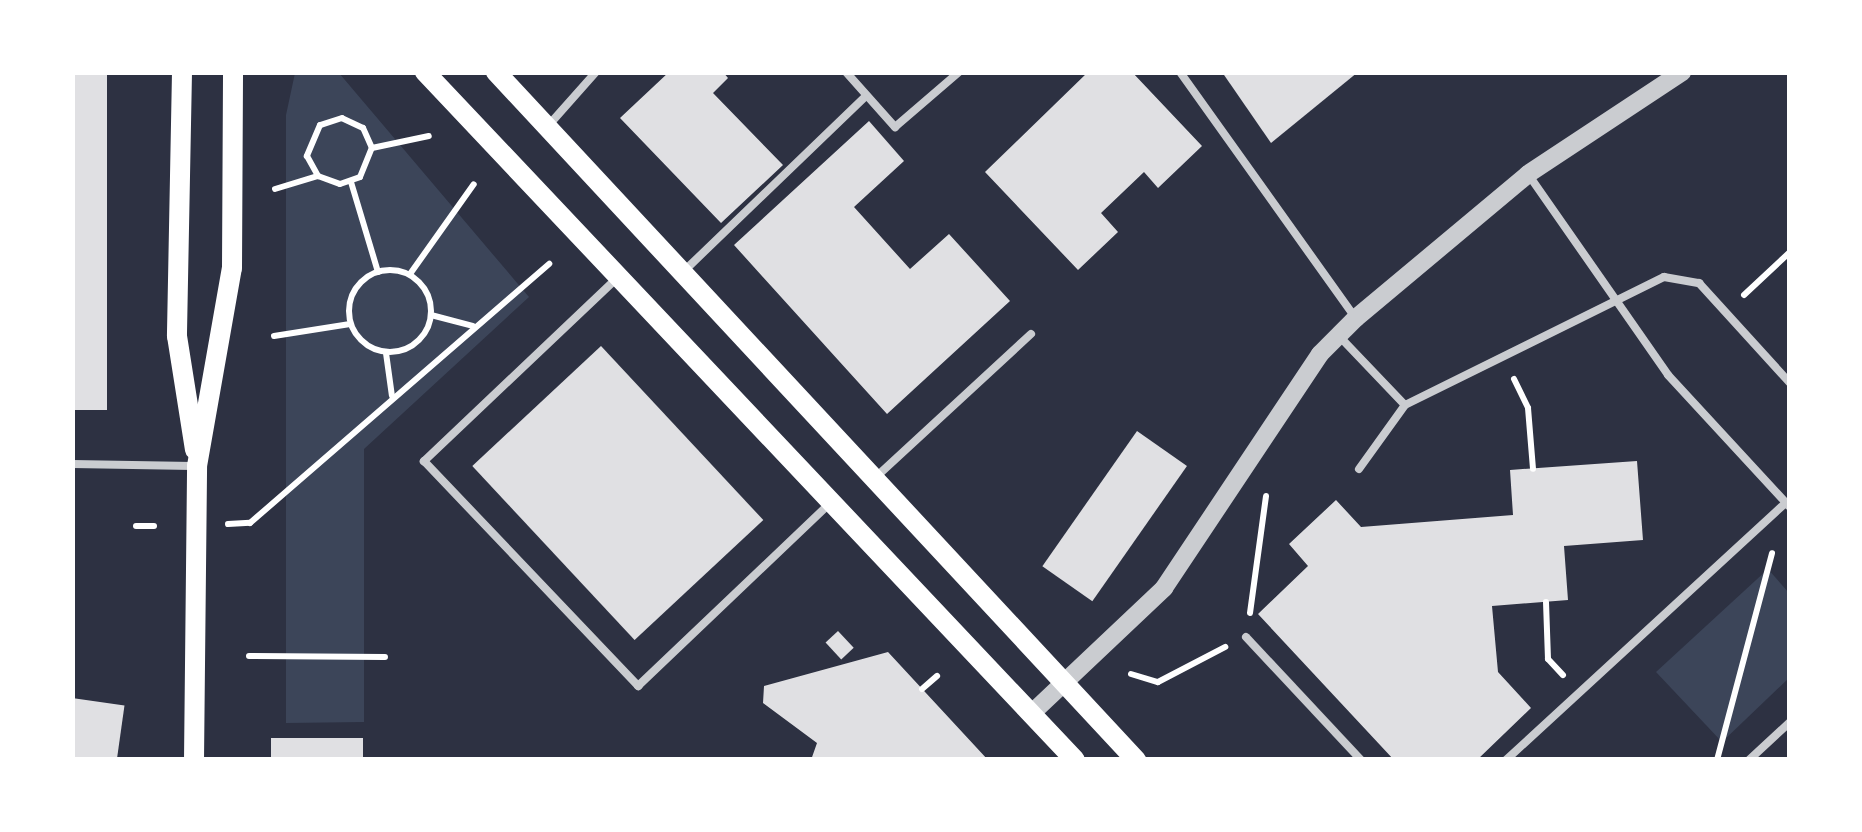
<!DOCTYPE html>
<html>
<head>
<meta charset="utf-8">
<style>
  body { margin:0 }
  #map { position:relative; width:1862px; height:832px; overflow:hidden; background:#2d3142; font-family:"Golos Text",sans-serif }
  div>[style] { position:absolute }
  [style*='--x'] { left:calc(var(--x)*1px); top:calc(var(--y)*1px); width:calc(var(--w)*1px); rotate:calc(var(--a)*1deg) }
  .green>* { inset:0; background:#3c4559 }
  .building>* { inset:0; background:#e0e0e3; transform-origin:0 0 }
  .path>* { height:6px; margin:-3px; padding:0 3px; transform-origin:3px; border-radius:3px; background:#fff }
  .path>.ring { margin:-3px; padding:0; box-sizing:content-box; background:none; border:6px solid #fff; border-radius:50% }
  .service>* { height:8px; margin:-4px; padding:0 4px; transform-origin:4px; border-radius:4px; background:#caccd0 }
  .tertiary>* { height:18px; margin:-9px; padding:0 9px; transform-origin:9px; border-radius:9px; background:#caccd0 }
  .secondary>* { height:20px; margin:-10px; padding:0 10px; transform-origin:10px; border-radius:10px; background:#fff }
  span { translate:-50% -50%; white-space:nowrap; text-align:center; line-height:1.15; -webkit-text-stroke:10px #fff; paint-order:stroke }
  .frame { position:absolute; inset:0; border:75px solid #fff; pointer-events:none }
</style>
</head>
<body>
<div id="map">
  <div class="green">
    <i style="clip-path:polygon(295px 73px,339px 73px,529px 297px,364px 449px,364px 722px,286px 723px,286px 115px)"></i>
    <i style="clip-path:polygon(1768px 569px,1789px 593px,1789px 678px,1722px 742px,1656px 672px)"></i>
  </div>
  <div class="building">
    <i style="left:72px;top:72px;width:35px;height:338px"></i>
    <i style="clip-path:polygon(669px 72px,723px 72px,728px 78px,713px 93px,783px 165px,721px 223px,620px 118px)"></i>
    <i style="clip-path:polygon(1088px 72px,1132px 72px,1202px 146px,1158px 188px,1144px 172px,1101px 213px,1118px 232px,1078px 270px,985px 172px)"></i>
    <i style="clip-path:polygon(1222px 72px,1358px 72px,1271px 143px)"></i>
    <i style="clip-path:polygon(869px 121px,904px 161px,854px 207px,910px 269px,949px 234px,1010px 301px,887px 414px,734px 245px)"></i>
    <i style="left:601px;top:346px;width:238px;height:176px;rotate:47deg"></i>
    <i style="left:1137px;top:431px;width:61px;height:165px;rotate:35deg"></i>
    <i style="clip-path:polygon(1637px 461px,1643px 540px,1564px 546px,1568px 600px,1492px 606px,1498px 672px,1531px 708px,1477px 760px,1394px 760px,1258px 614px,1308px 566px,1289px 544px,1336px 500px,1361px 527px,1513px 515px,1510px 470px)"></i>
    <i style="left:838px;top:631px;width:23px;height:17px;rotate:47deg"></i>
    <i style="clip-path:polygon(888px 652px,988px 760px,811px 760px,817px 743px,763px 703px,764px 686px)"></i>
    <i style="left:72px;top:698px;width:53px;height:62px;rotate:8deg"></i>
    <i style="left:363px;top:738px;width:22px;height:92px;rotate:90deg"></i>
  </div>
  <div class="path">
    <i style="--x:372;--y:148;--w:58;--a:-11.9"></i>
    <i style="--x:351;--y:182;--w:94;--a:73.3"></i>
    <i style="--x:275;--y:189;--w:45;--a:-16.8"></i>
    <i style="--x:318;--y:176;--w:23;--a:20"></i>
    <i style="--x:340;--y:184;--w:21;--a:-19"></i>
    <i style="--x:360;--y:177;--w:31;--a:-68"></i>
    <i style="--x:372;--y:148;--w:22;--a:-114"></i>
    <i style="--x:363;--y:128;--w:23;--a:-155"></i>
    <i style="--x:342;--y:118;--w:23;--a:162"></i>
    <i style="--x:320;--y:125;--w:34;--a:113"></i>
    <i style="--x:307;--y:156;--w:23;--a:61"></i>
    <i class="ring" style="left:349px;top:270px;width:76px;height:76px"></i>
    <i style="--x:410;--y:274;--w:110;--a:-54.6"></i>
    <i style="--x:1744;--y:295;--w:63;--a:-43.1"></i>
    <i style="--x:431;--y:315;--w:43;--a:14.7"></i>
    <i style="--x:274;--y:336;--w:77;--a:-9"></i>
    <i style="--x:386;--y:353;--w:43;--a:82.1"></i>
    <i style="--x:1514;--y:379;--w:32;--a:64"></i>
    <i style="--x:1528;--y:408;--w:61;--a:85.3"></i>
    <i style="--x:228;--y:524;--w:22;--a:-3"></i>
    <i style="--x:250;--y:523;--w:396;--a:-40.9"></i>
    <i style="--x:136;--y:526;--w:18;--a:0"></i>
    <i style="--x:1546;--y:602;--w:57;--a:88"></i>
    <i style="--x:1548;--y:659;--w:22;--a:47"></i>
    <i style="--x:1250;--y:613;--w:118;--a:-82.2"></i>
    <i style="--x:249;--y:656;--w:136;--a:0.4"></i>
    <i style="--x:1131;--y:674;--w:28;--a:17"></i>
    <i style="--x:1158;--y:682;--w:76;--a:-27.6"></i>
    <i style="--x:922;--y:689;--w:20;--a:-41"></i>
    <i style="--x:1717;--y:760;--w:214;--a:-75.1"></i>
  </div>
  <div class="service">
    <i style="--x:846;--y:72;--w:74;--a:48.3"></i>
    <i style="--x:895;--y:127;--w:84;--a:-40.7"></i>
    <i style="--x:1180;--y:72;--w:301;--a:54.5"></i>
    <i style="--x:548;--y:126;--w:72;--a:-48.4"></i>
    <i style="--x:1528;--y:174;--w:245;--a:55.1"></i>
    <i style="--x:1668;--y:375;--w:180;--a:47.3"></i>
    <i style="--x:683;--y:272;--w:254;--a:-43.9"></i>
    <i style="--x:616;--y:279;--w:265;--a:136.5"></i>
    <i style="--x:424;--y:461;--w:311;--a:46.4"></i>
    <i style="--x:638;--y:686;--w:267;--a:-43.6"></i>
    <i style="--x:1339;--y:336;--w:95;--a:46.3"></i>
    <i style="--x:72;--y:464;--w:121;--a:0.9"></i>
    <i style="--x:1359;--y:469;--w:79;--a:-54.3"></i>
    <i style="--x:1405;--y:405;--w:289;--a:-26.3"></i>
    <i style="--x:1664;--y:277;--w:36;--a:10"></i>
    <i style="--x:1699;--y:283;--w:135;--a:47.7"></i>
    <i style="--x:876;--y:477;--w:211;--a:-42.7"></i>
    <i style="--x:1246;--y:637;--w:168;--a:46.9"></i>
    <i style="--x:1506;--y:760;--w:379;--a:-42.6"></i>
    <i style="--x:1749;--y:760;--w:56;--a:-42.8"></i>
  </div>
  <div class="tertiary">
    <i style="--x:1032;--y:713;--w:182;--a:-43.4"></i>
    <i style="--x:1164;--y:588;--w:281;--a:-56.3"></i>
    <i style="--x:1320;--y:354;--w:51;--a:-45"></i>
    <i style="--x:1356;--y:318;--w:224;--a:-39.9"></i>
    <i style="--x:1528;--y:174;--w:185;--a:-33.5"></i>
  </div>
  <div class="secondary">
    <i style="--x:182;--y:72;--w:264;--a:91.1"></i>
    <i style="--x:177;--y:336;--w:115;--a:81"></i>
    <i style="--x:425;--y:72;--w:946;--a:46.63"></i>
    <i style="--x:496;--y:72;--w:940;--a:47.07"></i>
    <i style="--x:194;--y:760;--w:294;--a:-89.4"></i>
    <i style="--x:197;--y:466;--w:201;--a:-80"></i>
    <i style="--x:232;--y:268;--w:196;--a:-89.7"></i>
  </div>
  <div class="frame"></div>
</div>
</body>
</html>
